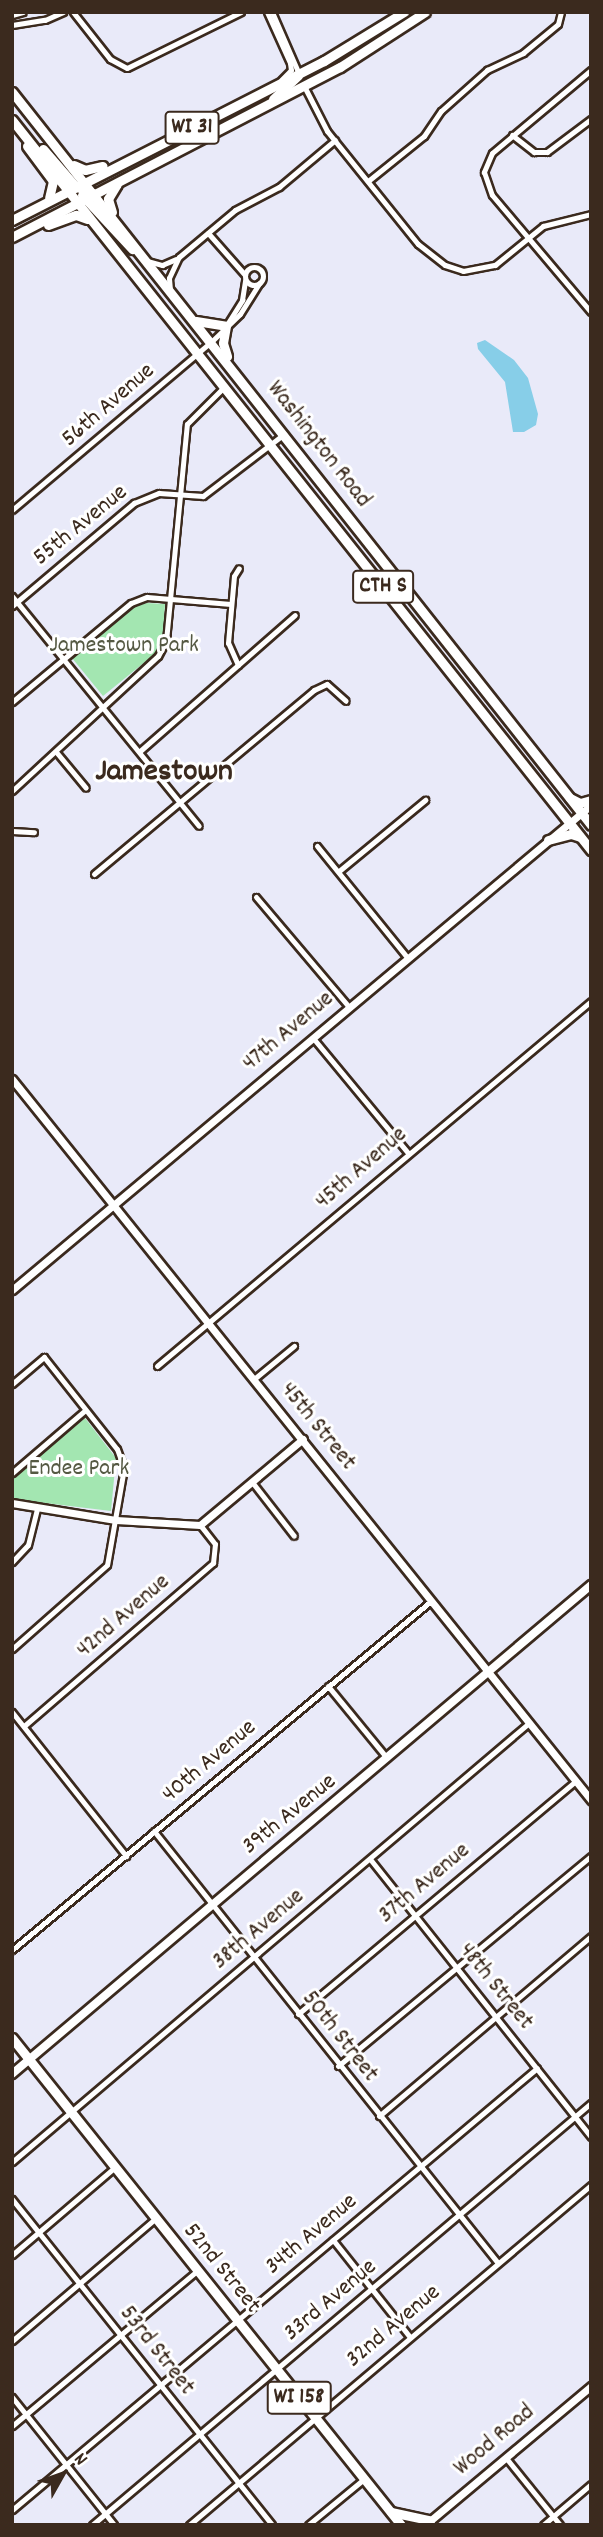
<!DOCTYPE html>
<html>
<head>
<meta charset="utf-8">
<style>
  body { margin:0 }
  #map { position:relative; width:603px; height:2537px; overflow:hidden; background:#e9eaf9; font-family:Dekko,sans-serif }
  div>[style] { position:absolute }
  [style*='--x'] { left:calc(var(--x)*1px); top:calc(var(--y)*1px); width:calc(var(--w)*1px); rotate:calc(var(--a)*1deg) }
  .green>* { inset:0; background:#a3e6b1 }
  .water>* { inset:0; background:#87cee8 }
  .roads { filter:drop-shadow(2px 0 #3b2a1e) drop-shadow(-2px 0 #3b2a1e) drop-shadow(0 2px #3b2a1e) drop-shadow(0 -2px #3b2a1e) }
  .minor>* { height:5px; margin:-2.5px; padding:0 2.5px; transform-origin:2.5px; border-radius:2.5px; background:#fff }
  .minor>.ring { margin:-2.5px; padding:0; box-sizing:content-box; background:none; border:5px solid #fff; border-radius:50% }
  .tertiary>* { height:7px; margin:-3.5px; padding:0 3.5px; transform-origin:3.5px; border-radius:3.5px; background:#fff }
  .secondary>* { height:8px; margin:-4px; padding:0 4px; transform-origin:4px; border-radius:4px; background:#fff }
  .primary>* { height:9px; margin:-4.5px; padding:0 4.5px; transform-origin:4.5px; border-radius:4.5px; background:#fff }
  span { translate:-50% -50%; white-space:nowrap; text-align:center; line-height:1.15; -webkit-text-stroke:6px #fff; paint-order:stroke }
  .shield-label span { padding:2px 5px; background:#fff; border:2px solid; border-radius:5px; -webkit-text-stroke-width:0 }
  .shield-label { font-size:23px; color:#3b2a1e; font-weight:700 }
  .street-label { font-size:24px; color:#3b2a1e }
  .park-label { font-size:24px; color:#555943 }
  .district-label { font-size:32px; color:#3b2a1e; font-weight:700 }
  .frame { position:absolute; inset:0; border:14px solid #3b2a1e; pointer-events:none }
  .north { position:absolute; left:28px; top:2439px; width:70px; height:70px; -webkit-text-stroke:5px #fff; paint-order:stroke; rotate:50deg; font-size:19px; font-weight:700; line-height:28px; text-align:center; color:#3b2a1e }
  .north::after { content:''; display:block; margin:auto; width:24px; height:32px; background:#3b2a1e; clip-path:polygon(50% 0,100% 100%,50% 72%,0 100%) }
</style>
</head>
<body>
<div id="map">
  <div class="green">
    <i style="clip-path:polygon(147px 603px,165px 604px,163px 641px,156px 653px,103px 696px,72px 658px,133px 607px)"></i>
    <i style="clip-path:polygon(85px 1418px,116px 1458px,111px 1511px,12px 1499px,12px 1479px)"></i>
  </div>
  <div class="water">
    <i style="clip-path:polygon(485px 340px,514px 360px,528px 378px,538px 414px,536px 425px,524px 432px,513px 432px,505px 382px,478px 349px,477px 343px)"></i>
  </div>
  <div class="roads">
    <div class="minor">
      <i style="--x:73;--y:12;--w:60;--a:51.8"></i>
      <i style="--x:110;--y:59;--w:19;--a:28"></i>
      <i style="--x:127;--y:68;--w:127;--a:-26.2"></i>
      <i style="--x:267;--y:12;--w:56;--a:65.7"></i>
      <i style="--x:290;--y:63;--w:7;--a:82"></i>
      <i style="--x:291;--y:70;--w:14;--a:135"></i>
      <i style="--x:272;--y:12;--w:68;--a:66.5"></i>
      <i style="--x:12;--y:15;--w:11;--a:-15"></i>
      <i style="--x:12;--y:25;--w:33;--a:-9"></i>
      <i style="--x:45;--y:20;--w:20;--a:-24"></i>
      <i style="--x:591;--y:70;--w:129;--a:140"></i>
      <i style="--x:492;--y:153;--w:21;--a:113"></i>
      <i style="--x:484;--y:172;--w:24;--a:71"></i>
      <i style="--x:492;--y:195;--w:153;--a:49.8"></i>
      <i style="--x:304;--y:86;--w:51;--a:62.9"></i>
      <i style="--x:327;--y:131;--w:145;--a:51.2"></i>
      <i style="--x:418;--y:244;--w:34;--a:38"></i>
      <i style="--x:445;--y:265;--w:19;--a:18"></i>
      <i style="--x:463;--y:271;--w:33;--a:-11"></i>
      <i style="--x:495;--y:265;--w:62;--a:-39.1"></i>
      <i style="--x:543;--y:226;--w:49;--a:-14"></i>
      <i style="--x:512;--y:135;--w:28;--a:38"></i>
      <i style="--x:534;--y:152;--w:13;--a:0"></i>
      <i style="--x:547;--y:152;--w:55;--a:-36.9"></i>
      <i style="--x:368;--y:181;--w:72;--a:-38.8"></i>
      <i style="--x:424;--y:136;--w:30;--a:-56"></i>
      <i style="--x:441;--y:111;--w:62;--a:-41.7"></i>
      <i style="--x:487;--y:70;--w:40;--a:-25"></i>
      <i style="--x:523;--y:53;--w:45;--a:-39.6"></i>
      <i style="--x:558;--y:24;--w:12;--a:-76"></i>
      <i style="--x:208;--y:233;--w:56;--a:48.6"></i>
      <i style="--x:147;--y:261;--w:16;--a:15"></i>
      <i style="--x:162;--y:265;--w:15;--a:-23"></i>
      <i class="ring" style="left:245px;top:267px;width:13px;height:13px"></i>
      <i style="--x:170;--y:290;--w:12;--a:-95"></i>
      <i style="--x:169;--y:278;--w:23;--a:-65"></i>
      <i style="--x:179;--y:257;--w:73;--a:-40"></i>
      <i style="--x:235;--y:210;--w:50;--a:-27.6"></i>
      <i style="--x:279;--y:187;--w:73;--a:-40"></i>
      <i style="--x:226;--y:326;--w:31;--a:-58"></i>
      <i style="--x:242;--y:300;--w:20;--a:-81"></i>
      <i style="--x:12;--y:510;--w:260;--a:-40.2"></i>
      <i style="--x:211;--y:342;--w:40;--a:-44"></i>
      <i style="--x:240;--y:314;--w:36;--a:-58"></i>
      <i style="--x:12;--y:596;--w:296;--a:50.9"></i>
      <i style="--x:12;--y:606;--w:160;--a:-40.2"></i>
      <i style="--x:134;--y:503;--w:27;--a:-22"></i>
      <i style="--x:159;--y:493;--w:44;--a:3.9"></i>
      <i style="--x:203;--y:496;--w:102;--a:-37.4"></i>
      <i style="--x:238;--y:665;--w:24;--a:-114"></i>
      <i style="--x:228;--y:643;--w:67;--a:-84.9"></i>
      <i style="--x:234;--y:576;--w:9;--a:-58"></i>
      <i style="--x:12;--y:702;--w:155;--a:-39.8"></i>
      <i style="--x:131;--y:603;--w:17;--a:-21"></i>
      <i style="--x:147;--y:597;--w:84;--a:4.8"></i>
      <i style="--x:140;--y:751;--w:206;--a:-41.3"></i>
      <i style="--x:57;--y:753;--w:45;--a:50.4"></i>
      <i style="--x:12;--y:791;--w:199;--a:-42.8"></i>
      <i style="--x:158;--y:656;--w:17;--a:-62"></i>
      <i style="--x:166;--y:641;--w:218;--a:-84.5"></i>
      <i style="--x:187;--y:424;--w:52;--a:-45"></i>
      <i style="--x:12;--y:831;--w:22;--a:3"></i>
      <i style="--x:317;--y:846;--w:143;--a:51"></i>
      <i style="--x:339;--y:871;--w:112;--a:-39.5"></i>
      <i style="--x:94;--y:874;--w:287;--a:-39.9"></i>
      <i style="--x:314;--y:690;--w:14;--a:-25"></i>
      <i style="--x:327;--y:684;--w:25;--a:42"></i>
      <i style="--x:256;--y:897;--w:144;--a:49.8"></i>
      <i style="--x:313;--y:1038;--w:149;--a:50.4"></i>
      <i style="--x:157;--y:1366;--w:567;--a:-40.06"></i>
      <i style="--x:254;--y:1379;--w:52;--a:-39.5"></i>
      <i style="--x:12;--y:1384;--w:42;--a:-40.2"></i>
      <i style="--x:44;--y:1357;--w:117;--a:51.6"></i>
      <i style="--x:117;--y:1449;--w:20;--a:70"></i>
      <i style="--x:124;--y:1468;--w:98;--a:99.9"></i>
      <i style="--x:107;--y:1565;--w:127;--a:138.5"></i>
      <i style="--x:12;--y:1473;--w:95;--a:-40.7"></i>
      <i style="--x:252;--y:1482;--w:68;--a:52.1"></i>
      <i style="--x:12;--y:1562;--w:23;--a:-47"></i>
      <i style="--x:28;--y:1545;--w:38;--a:-76"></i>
      <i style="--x:328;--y:1686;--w:93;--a:50.7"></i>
      <i style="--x:12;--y:1712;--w:184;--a:51.6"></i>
      <i style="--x:24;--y:1726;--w:250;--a:-40.8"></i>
      <i style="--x:213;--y:1563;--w:19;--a:-84"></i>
      <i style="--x:215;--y:1544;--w:24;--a:-128"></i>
      <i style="--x:154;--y:1831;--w:552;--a:51.47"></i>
      <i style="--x:370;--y:1859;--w:355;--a:51.5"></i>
      <i style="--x:12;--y:1950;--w:545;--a:-39.79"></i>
      <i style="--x:298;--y:2014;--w:363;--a:-40"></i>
      <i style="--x:338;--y:2066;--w:329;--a:-39.7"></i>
      <i style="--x:379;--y:2116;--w:278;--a:-40.3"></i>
      <i style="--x:12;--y:2162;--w:678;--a:-40.34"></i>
      <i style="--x:12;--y:2199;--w:417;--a:51.4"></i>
      <i style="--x:333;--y:2240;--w:124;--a:51.6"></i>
      <i style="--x:12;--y:2255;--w:135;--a:-40.5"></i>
      <i style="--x:12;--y:2341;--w:188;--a:-40.5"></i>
      <i style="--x:12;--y:2397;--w:164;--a:51.4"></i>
      <i style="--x:12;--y:2426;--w:243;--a:-40"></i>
      <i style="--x:506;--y:2458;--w:86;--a:51.1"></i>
      <i style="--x:12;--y:2510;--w:686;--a:-40.09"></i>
      <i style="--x:92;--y:2525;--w:654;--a:-40.22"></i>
      <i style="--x:189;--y:2525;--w:527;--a:-40.22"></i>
      <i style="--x:308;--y:2525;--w:72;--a:-39.4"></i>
      <i style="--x:543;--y:2525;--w:63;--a:-40.5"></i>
    </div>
    <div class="tertiary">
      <i style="--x:12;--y:1079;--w:925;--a:51.23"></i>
      <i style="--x:12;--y:1290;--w:755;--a:-39.95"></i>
      <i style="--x:12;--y:1503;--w:105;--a:9.3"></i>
      <i style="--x:116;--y:1520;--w:84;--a:3.4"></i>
      <i style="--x:200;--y:1525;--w:134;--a:-39.9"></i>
      <i style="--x:425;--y:2525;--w:217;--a:-39.9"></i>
    </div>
    <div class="secondary">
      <i style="--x:12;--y:2074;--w:758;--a:-40.18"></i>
    </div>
    <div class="primary">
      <i style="--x:12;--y:92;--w:934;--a:51.69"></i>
      <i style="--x:273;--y:99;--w:34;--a:-43"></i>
      <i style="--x:12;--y:120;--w:932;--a:51.58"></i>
      <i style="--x:27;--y:146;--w:44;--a:53.4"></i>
      <i style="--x:53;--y:181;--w:17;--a:103"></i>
      <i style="--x:43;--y:149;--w:49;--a:49.1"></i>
      <i style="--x:75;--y:186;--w:22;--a:22"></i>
      <i style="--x:74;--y:165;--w:12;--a:24"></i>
      <i style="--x:85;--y:170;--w:18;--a:-13"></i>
      <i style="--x:82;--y:195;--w:74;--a:47.2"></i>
      <i style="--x:112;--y:212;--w:14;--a:-107"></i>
      <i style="--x:108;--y:199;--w:17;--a:-59"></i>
      <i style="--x:12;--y:220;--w:350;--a:-27"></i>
      <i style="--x:324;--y:61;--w:94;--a:-31.5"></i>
      <i style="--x:48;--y:225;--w:30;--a:-20"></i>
      <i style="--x:76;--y:215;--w:12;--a:20"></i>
      <i style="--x:12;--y:237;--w:369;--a:-27.4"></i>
      <i style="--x:340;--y:67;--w:101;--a:-32.9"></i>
      <i style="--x:196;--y:321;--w:30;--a:9"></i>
      <i style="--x:226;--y:326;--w:17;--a:100"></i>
      <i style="--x:223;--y:343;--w:14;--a:73"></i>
      <i style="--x:570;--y:798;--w:11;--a:27"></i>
      <i style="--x:580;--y:803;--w:11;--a:-15"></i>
      <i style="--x:548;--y:840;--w:24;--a:-15"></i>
      <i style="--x:571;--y:834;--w:9;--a:18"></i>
      <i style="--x:12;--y:2038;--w:623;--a:51.38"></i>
      <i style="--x:391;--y:2512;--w:40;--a:12"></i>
    </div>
  </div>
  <div class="shield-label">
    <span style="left:192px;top:128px">WI 31</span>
    <span style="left:383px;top:587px">CTH S</span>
    <span style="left:299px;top:2398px">WI 158</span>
  </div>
  <div class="street-label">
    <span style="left:109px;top:406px;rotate:-41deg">56th Avenue</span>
    <span style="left:318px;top:445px;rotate:52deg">Washington Road</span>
    <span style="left:81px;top:526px;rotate:-39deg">55th Avenue</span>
    <span style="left:289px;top:1032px;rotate:-40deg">47th Avenue</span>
    <span style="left:362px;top:1169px;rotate:-41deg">45th Avenue</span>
    <span style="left:317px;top:1427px;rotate:51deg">45th Street</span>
    <span style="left:124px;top:1617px;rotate:-41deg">42nd Avenue</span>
    <span style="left:210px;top:1762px;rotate:-40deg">40th Avenue</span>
    <span style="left:290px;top:1815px;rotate:-39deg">39th Avenue</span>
    <span style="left:425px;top:1884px;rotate:-40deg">37th Avenue</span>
    <span style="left:259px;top:1930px;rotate:-40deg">38th Avenue</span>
    <span style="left:495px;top:1987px;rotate:51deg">48th Street</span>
    <span style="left:339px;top:2037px;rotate:52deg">50th Street</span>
    <span style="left:312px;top:2235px;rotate:-40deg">34th Avenue</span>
    <span style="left:221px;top:2269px;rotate:51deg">52nd Street</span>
    <span style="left:331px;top:2301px;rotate:-40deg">33rd Avenue</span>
    <span style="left:394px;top:2327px;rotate:-40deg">32nd Avenue</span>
    <span style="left:156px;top:2351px;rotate:52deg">53rd Street</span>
    <span style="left:495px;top:2441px;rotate:-40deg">Wood Road</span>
  </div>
  <div class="park-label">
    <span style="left:124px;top:647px">Jamestown Park</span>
    <span style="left:79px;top:1470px">Endee Park</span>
  </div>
  <div class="district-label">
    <span style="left:164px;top:773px">Jamestown</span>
  </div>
  <div class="frame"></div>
  <div class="north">N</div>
</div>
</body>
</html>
